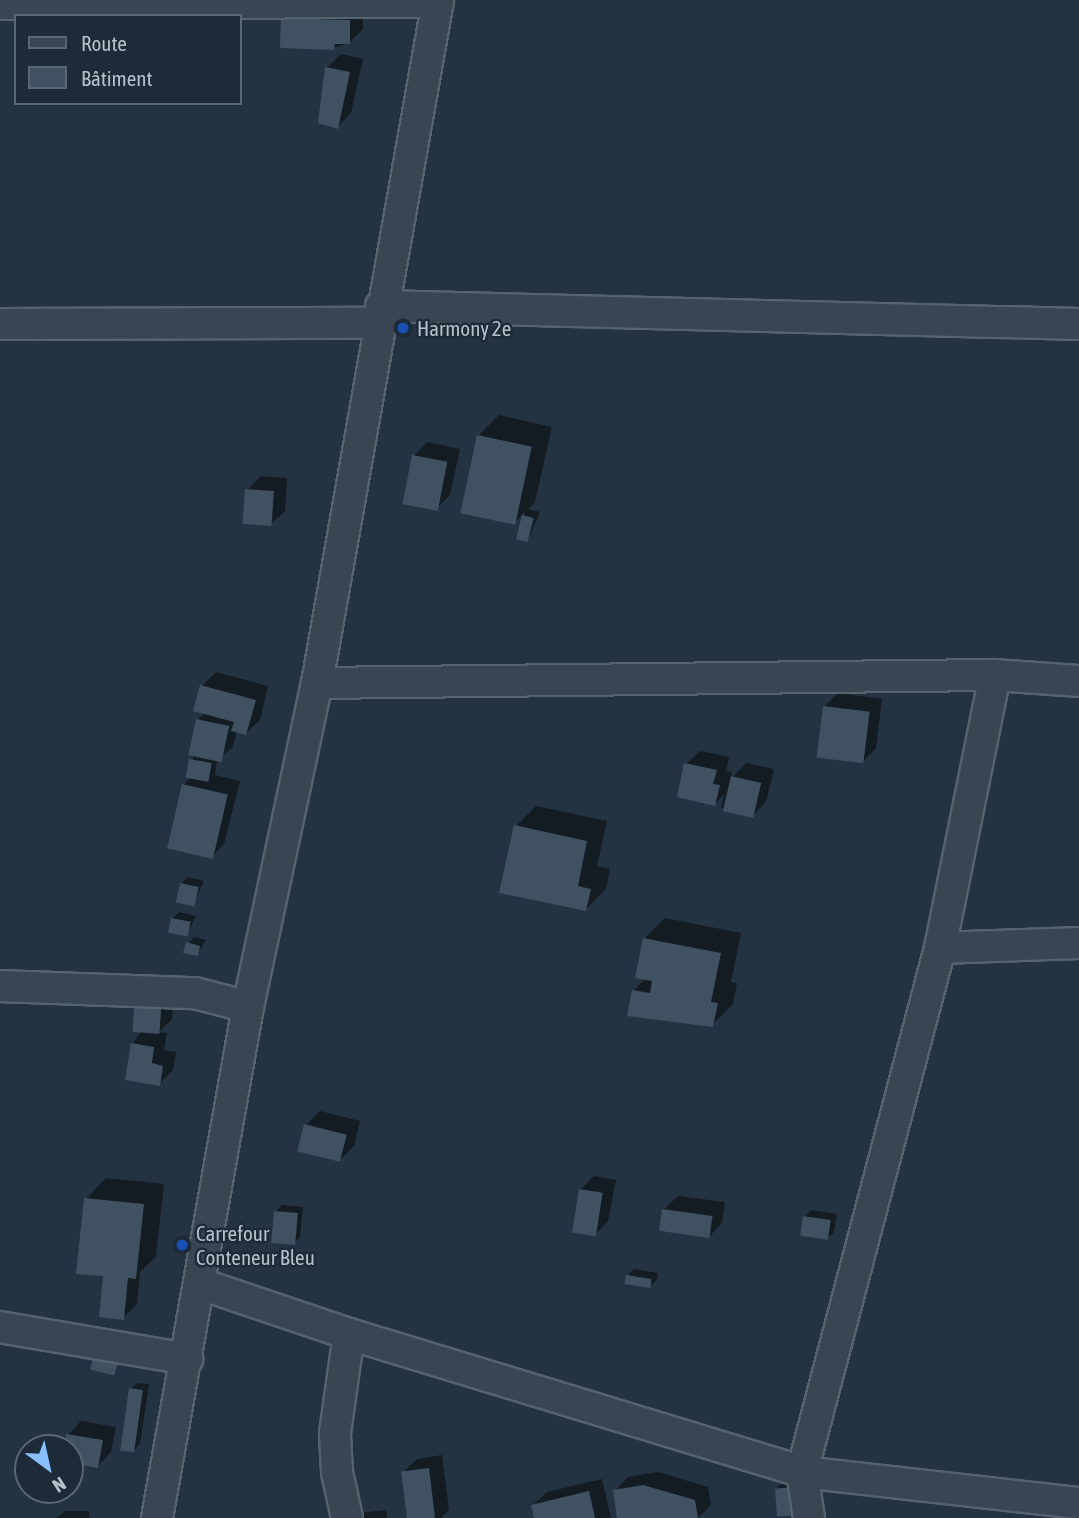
<!DOCTYPE html>
<html>
<head>
<meta charset="utf-8">
<style>
  body { margin:0 }
  #map { position:relative; width:1079px; height:1518px; overflow:hidden; background:#243342; font-family:"Asap Condensed",sans-serif }
  div>[style] { position:absolute }
  [style*='--x'] { left:calc(var(--x)*1px); top:calc(var(--y)*1px); width:calc(var(--w)*1px); rotate:calc(var(--a)*1deg) }
  .shadow>* { inset:0; background:#0007 }
  .building>* { inset:0; background:#405261; transform-origin:0 0 }
  .roads { filter:drop-shadow(2px 0 #56636f) drop-shadow(-2px 0 #56636f) drop-shadow(0 2px #56636f) drop-shadow(0 -2px #56636f) }
  .minor>* { height:30px; margin:-15px; padding:0 15px; transform-origin:15px; border-radius:15px; background:#384552 }
  .dots>* { width:19px; height:19px; translate:-50% -50%; box-sizing:border-box; border:4px solid #1d2a37; border-radius:50% }
  span { translate:-50% -50%; white-space:nowrap; text-align:center; line-height:1.15; -webkit-text-stroke:5px #1d2a37; paint-order:stroke }
  .poi-label { font-size:21px; color:#b5c0cc }
  .left { translate:0 -50%; text-align:left }
  .legend { position:absolute; left:14px; top:14px; width:228px; height:91px; box-sizing:border-box; background:#1d2a37; border:2px solid #5a6673; margin:0; padding:9px 12px; list-style:none; font-size:21px; color:#b5c0cc }
  .legend li { display:flex; align-items:center; gap:14px; height:35px }
  .legend b { width:35px; border:2px solid #5a6673 }
  .north { position:absolute; left:14px; top:1434px; width:70px; height:70px; box-sizing:border-box; background:#1d2a37; border:2px solid #5a6673; border-radius:50%; rotate:147deg; font-size:19px; font-weight:700; line-height:28px; text-align:center; color:#b5c0cc }
  .north::after { content:''; display:block; margin:auto; width:24px; height:32px; background:#87bfff; clip-path:polygon(50% 0,100% 100%,50% 72%,0 100%) }
</style>
</head>
<body>
<div id="map">
  <div class="shadow">
    <i style="clip-path:polygon(296px 5px,363px 7px,363px 29px,349px 43px,334px 48px,282px 19px)"></i>
    <i style="clip-path:polygon(341px 54px,363px 59px,351px 113px,337px 127px,327px 68px)"></i>
    <i style="clip-path:polygon(499px 415px,552px 427px,535px 502px,528px 509px,540px 512px,528px 540px,518px 537px,525px 512px,515px 522px,478px 436px)"></i>
    <i style="clip-path:polygon(427px 442px,460px 449px,450px 495px,436px 509px,414px 456px)"></i>
    <i style="clip-path:polygon(261px 476px,287px 478px,285px 511px,271px 524px,247px 490px)"></i>
    <i style="clip-path:polygon(216px 672px,268px 686px,260px 720px,246px 733px,237px 731px,233px 747px,217px 761px,215px 775px,240px 781px,224px 844px,211px 858px,184px 785px,191px 777px,197px 720px,205px 713px,202px 686px)"></i>
    <i style="clip-path:polygon(838px 693px,882px 699px,876px 748px,863px 762px,824px 707px)"></i>
    <i style="clip-path:polygon(700px 751px,729px 757px,726px 771px,732px 772px,731px 779px,746px 763px,774px 769px,766px 802px,752px 816px,721px 808px,724px 794px,715px 804px,686px 764px)"></i>
    <i style="clip-path:polygon(536px 806px,607px 821px,597px 866px,610px 869px,606px 889px,586px 909px,516px 826px)"></i>
    <i style="clip-path:polygon(188px 877px,204px 881px,193px 905px,181px 884px)"></i>
    <i style="clip-path:polygon(179px 912px,196px 916px,187px 934px,172px 919px)"></i>
    <i style="clip-path:polygon(665px 918px,741px 933px,731px 982px,737px 983px,733px 1004px,712px 1025px,634px 990px,646px 978px,644px 939px)"></i>
    <i style="clip-path:polygon(194px 937px,206px 940px,197px 954px,188px 943px)"></i>
    <i style="clip-path:polygon(175px 984px,172px 1019px,159px 1032px,167px 1033px,164px 1050px,176px 1052px,173px 1070px,159px 1084px,133px 1043px)"></i>
    <i style="clip-path:polygon(320px 1111px,360px 1121px,354px 1146px,340px 1160px,306px 1125px)"></i>
    <i style="clip-path:polygon(594px 1176px,616px 1180px,608px 1221px,595px 1235px,580px 1190px)"></i>
    <i style="clip-path:polygon(106px 1178px,164px 1184px,156px 1257px,140px 1272px,137px 1304px,123px 1318px,86px 1199px)"></i>
    <i style="clip-path:polygon(678px 1196px,725px 1202px,722px 1223px,709px 1237px,664px 1209px)"></i>
    <i style="clip-path:polygon(282px 1205px,303px 1207px,300px 1237px,294px 1243px,276px 1212px)"></i>
    <i style="clip-path:polygon(811px 1210px,837px 1214px,834px 1232px,828px 1238px,805px 1217px)"></i>
    <i style="clip-path:polygon(634px 1269px,658px 1273px,657px 1280px,650px 1286px,628px 1275px)"></i>
    <i style="clip-path:polygon(137px 1383px,149px 1384px,140px 1444px,134px 1450px,131px 1389px)"></i>
    <i style="clip-path:polygon(81px 1421px,116px 1427px,111px 1452px,98px 1466px,70px 1461px,68px 1435px)"></i>
    <i style="clip-path:polygon(442px 1455px,449px 1510px,441px 1518px,409px 1518px,403px 1472px,417px 1459px)"></i>
    <i style="clip-path:polygon(658px 1472px,708px 1487px,711px 1505px,698px 1518px,619px 1518px,615px 1491px,628px 1477px)"></i>
    <i style="clip-path:polygon(602px 1479px,611px 1518px,536px 1518px,533px 1505px,547px 1492px)"></i>
    <i style="clip-path:polygon(783px 1482px,803px 1482px,804px 1507px,776px 1489px)"></i>
    <i style="clip-path:polygon(386px 1510px,387px 1518px,354px 1518px,359px 1513px)"></i>
    <i style="clip-path:polygon(65px 1511px,89px 1511px,89px 1518px,57px 1518px)"></i>
  </div>
  <div class="building">
    <i style="clip-path:polygon(281px 18px,350px 20px,350px 44px,335px 44px,334px 50px,280px 48px)"></i>
    <i style="clip-path:polygon(325px 67px,350px 72px,338px 129px,318px 123px)"></i>
    <i style="left:477px;top:435px;width:56px;height:80px;rotate:12deg"></i>
    <i style="left:412px;top:455px;width:36px;height:50px;rotate:11deg"></i>
    <i style="left:245px;top:489px;width:29px;height:35px;rotate:4deg"></i>
    <i style="left:522px;top:515px;width:12px;height:25px;rotate:14deg"></i>
    <i style="clip-path:polygon(200px 685px,256px 700px,246px 735px,231px 731px,234px 722px,193px 711px)"></i>
    <i style="left:823px;top:706px;width:47px;height:52px;rotate:7deg"></i>
    <i style="left:196px;top:719px;width:34px;height:37px;rotate:12deg"></i>
    <i style="left:189px;top:759px;width:23px;height:19px;rotate:10deg"></i>
    <i style="clip-path:polygon(684px 763px,717px 770px,713px 784px,720px 785px,715px 806px,677px 797px)"></i>
    <i style="left:731px;top:776px;width:31px;height:36px;rotate:13deg"></i>
    <i style="left:182px;top:784px;width:47px;height:66px;rotate:13deg"></i>
    <i style="clip-path:polygon(514px 825px,587px 841px,578px 886px,591px 889px,586px 911px,499px 893px)"></i>
    <i style="left:180px;top:883px;width:19px;height:20px;rotate:12deg"></i>
    <i style="left:171px;top:918px;width:20px;height:15px;rotate:11deg"></i>
    <i style="clip-path:polygon(643px 938px,721px 953px,711px 1002px,718px 1003px,713px 1027px,627px 1016px,632px 990px,650px 993px,652px 981px,635px 978px)"></i>
    <i style="clip-path:polygon(186px 942px,200px 946px,198px 956px,183px 953px)"></i>
    <i style="left:135px;top:996px;width:27px;height:36px;rotate:4deg"></i>
    <i style="clip-path:polygon(131px 1043px,154px 1047px,152px 1063px,163px 1066px,160px 1086px,125px 1080px)"></i>
    <i style="left:304px;top:1124px;width:44px;height:28px;rotate:14deg"></i>
    <i style="left:579px;top:1189px;width:24px;height:44px;rotate:9deg"></i>
    <i style="clip-path:polygon(84px 1198px,144px 1204px,136px 1279px,128px 1278px,124px 1320px,99px 1317px,103px 1276px,76px 1274px)"></i>
    <i style="left:662px;top:1209px;width:51px;height:22px;rotate:8deg"></i>
    <i style="left:274px;top:1211px;width:24px;height:32px;rotate:5deg"></i>
    <i style="left:803px;top:1216px;width:28px;height:20px;rotate:8deg"></i>
    <i style="left:626px;top:1275px;width:26px;height:9px;rotate:9deg"></i>
    <i style="left:94px;top:1354px;width:25px;height:16px;rotate:14deg"></i>
    <i style="left:129px;top:1388px;width:14px;height:63px;rotate:8deg"></i>
    <i style="clip-path:polygon(66px 1434px,103px 1440px,98px 1468px,70px 1463px,70px 1448px,64px 1448px)"></i>
    <i style="left:429px;top:1468px;width:50px;height:28px;rotate:83deg"></i>
    <i style="clip-path:polygon(643px 1485px,695px 1500px,698px 1518px,617px 1518px,613px 1490px)"></i>
    <i style="left:797px;top:1487px;width:28px;height:22px;rotate:86deg"></i>
    <i style="clip-path:polygon(589px 1491px,595px 1518px,534px 1518px,531px 1505px)"></i>
  </div>
  <div class="roads">
    <div class="minor">
      <i style="--x:0;--y:4;--w:438;--a:-0.3"></i>
      <i style="--x:381;--y:306;--w:698;--a:1.48"></i>
      <i style="--x:0;--y:324;--w:378;--a:-0.2"></i>
      <i style="--x:317;--y:683;--w:678;--a:-0.68"></i>
      <i style="--x:940;--y:948;--w:139;--a:-2.1"></i>
      <i style="--x:0;--y:986;--w:195;--a:2.1"></i>
      <i style="--x:195;--y:993;--w:55;--a:14.8"></i>
      <i style="--x:201;--y:1284;--w:156;--a:18.7"></i>
      <i style="--x:349;--y:1334;--w:474;--a:16.9"></i>
      <i style="--x:802;--y:1472;--w:279;--a:6.4"></i>
      <i style="--x:0;--y:1327;--w:190;--a:9.7"></i>
      <i style="--x:157;--y:1518;--w:519;--a:-79.9"></i>
      <i style="--x:248;--y:1007;--w:331;--a:-78"></i>
      <i style="--x:317;--y:683;--w:694;--a:-79.95"></i>
      <i style="--x:347;--y:1518;--w:47;--a:-102.3"></i>
      <i style="--x:337;--y:1472;--w:39;--a:-93"></i>
      <i style="--x:335;--y:1433;--w:100;--a:-82"></i>
      <i style="--x:809;--y:1518;--w:47;--a:-98.7"></i>
      <i style="--x:802;--y:1472;--w:542;--a:-75.25"></i>
      <i style="--x:940;--y:948;--w:278;--a:-78.6"></i>
      <i style="--x:995;--y:675;--w:84;--a:4.1"></i>
    </div>
  </div>
  <div class="dots">
    <i style="left:403px;top:328px;background:#1a4fb4"></i>
    <i style="left:182px;top:1245px;background:#1a4fb4"></i>
  </div>
  <div class="poi-label">
    <span class="left" style="left:417px;top:328px">Harmony 2e</span>
    <span class="left" style="left:196px;top:1245px">Carrefour<br>Conteneur Bleu</span>
  </div>
  <ul class="legend">
  <li><b style="height:9px;background:#384552"></b>Route</li>
  <li><b style="height:19px;background:#405261"></b>Bâtiment</li>
  </ul>
  <div class="north">N</div>
</div>
</body>
</html>
